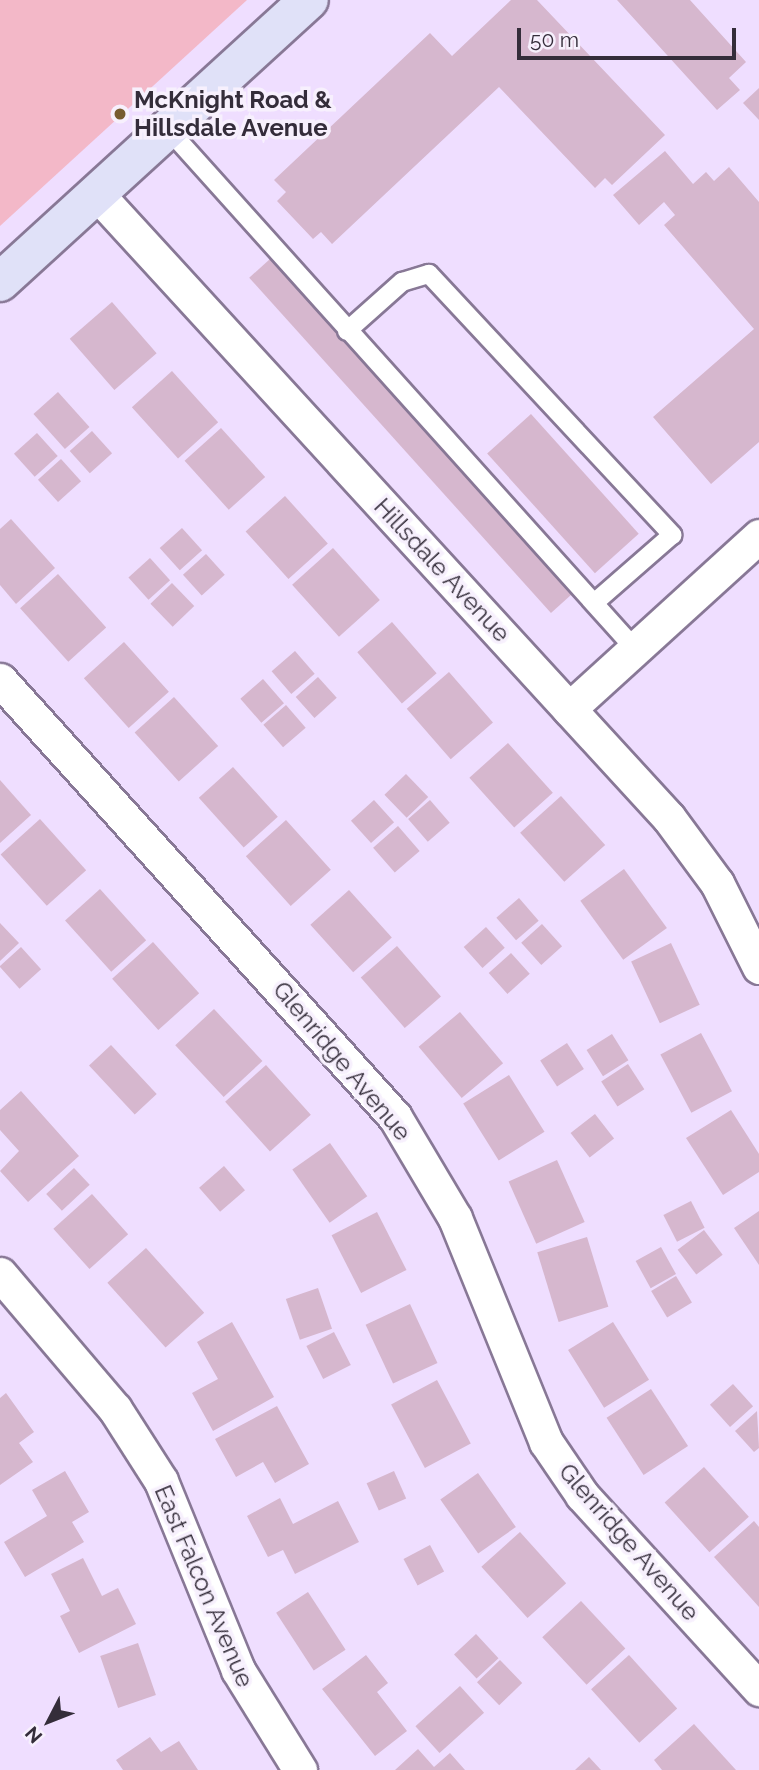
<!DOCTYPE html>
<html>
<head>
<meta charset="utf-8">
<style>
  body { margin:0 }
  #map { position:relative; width:759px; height:1770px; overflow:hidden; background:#efdeff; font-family:Raleway,sans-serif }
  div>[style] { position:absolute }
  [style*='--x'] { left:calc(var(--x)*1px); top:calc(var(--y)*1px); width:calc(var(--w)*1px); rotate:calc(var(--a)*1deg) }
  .green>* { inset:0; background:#f3b8c8 }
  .building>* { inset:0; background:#d6b7ce; transform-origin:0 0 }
  .roads { filter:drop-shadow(2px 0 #887896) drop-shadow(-2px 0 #887896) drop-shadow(0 2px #887896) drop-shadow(0 -2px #887896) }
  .lane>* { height:18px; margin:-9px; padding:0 9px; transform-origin:9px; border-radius:9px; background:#fff }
  .street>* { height:33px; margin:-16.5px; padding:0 16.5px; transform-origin:16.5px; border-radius:16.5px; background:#fff }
  .secondary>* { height:38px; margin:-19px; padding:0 19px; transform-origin:19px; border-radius:19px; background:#e0e1f8 }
  .dots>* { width:19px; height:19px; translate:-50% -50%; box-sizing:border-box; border:4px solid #f7f0fd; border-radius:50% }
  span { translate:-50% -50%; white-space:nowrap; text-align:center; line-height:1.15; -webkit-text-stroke:7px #f7f0fd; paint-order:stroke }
  .poi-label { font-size:24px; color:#342d3a; font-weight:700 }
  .left { translate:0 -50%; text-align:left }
  .street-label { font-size:24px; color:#342d3a }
  .north { position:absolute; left:14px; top:1686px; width:70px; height:70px; -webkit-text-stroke:5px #f7f0fd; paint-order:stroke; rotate:228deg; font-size:19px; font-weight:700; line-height:28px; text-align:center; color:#342d3a }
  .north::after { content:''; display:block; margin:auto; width:24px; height:32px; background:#342d3a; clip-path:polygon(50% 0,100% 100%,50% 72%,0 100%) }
  .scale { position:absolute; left:517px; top:28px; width:219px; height:32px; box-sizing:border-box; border:4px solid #342d3a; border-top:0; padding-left:9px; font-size:21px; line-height:24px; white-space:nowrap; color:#342d3a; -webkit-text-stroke:5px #f7f0fd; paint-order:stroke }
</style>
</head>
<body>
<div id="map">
  <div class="green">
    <i style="clip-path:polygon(0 0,247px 0,0 226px)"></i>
  </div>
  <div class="building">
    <i style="clip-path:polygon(511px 0,537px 0,665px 135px,612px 185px,605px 178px,595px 188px,499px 87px,332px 244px,321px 232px,313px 239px,277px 201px,286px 192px,274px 180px,430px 33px,452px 56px)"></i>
    <i style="clip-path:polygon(617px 0,690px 0,746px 62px,729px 78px,740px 90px,717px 110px)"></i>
    <i style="clip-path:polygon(759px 88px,759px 120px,743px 103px)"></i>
    <i style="clip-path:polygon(665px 151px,693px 184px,706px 172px,714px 181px,729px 167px,759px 202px,759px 442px,711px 484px,653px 417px,754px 329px,664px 225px,675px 215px,664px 202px,639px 225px,613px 195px)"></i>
    <i style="left:270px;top:259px;width:451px;height:28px;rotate:48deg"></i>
    <i style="left:112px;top:302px;width:68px;height:56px;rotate:49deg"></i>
    <i style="left:172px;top:371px;width:69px;height:54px;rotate:48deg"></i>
    <i style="left:58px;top:392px;width:47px;height:33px;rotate:48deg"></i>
    <i style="left:531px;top:414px;width:161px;height:59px;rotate:48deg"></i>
    <i style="left:221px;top:428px;width:66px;height:49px;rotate:48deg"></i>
    <i style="left:92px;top:431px;width:30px;height:30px;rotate:48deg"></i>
    <i style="left:37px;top:433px;width:31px;height:31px;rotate:48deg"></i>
    <i style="left:61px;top:459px;width:30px;height:31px;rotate:48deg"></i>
    <i style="left:285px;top:496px;width:64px;height:53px;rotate:48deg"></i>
    <i style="clip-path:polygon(11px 519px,55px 568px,16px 604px,0 585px,0 529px)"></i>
    <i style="left:182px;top:528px;width:30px;height:30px;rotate:48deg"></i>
    <i style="left:333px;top:548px;width:70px;height:55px;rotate:48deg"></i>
    <i style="left:206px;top:554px;width:28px;height:31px;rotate:48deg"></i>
    <i style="left:150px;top:558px;width:30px;height:29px;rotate:48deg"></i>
    <i style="left:58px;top:574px;width:72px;height:51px;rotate:48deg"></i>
    <i style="left:172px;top:583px;width:32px;height:30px;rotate:46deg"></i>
    <i style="left:392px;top:622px;width:68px;height:46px;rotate:49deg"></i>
    <i style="left:124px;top:642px;width:67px;height:54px;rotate:48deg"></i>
    <i style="left:295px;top:651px;width:30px;height:31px;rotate:49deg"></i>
    <i style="left:449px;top:672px;width:67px;height:56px;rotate:49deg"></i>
    <i style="left:318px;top:677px;width:28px;height:30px;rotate:48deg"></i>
    <i style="left:263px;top:679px;width:32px;height:30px;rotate:49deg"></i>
    <i style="left:174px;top:697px;width:66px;height:53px;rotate:48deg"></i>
    <i style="left:286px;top:705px;width:30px;height:30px;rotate:49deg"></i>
    <i style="left:508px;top:743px;width:67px;height:52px;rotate:48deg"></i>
    <i style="left:233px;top:767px;width:67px;height:46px;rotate:48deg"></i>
    <i style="left:406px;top:774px;width:32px;height:30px;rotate:46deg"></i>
    <i style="clip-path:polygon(0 780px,31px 815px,0 843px)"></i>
    <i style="left:561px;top:796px;width:66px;height:55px;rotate:48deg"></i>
    <i style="left:374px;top:800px;width:30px;height:31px;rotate:48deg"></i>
    <i style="left:430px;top:800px;width:30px;height:29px;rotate:49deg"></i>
    <i style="left:40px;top:819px;width:69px;height:53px;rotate:48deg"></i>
    <i style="left:286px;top:820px;width:67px;height:54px;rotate:48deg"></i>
    <i style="left:398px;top:826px;width:33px;height:33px;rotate:49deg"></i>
    <i style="left:624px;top:869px;width:73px;height:54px;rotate:54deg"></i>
    <i style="left:100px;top:889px;width:69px;height:47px;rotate:48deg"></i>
    <i style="left:349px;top:890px;width:64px;height:52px;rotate:48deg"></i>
    <i style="left:519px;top:898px;width:30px;height:30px;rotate:49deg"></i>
    <i style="clip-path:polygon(0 923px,19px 943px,0 961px)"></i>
    <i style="left:542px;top:924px;width:30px;height:28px;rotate:48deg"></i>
    <i style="left:486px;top:927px;width:28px;height:30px;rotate:48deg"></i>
    <i style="left:153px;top:942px;width:69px;height:55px;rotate:48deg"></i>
    <i style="left:671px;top:943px;width:68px;height:44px;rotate:65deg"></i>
    <i style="left:397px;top:946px;width:67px;height:48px;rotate:49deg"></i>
    <i style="left:21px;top:947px;width:30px;height:29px;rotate:48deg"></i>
    <i style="left:511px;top:953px;width:28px;height:30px;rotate:48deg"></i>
    <i style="left:214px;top:1009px;width:71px;height:53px;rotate:47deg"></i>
    <i style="left:460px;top:1012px;width:67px;height:54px;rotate:50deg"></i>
    <i style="left:701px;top:1033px;width:66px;height:46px;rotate:62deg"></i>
    <i style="left:612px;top:1034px;width:31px;height:30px;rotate:58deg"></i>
    <i style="left:567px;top:1043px;width:31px;height:32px;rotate:57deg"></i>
    <i style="left:111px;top:1045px;width:67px;height:30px;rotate:47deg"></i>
    <i style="left:628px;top:1064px;width:30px;height:32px;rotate:57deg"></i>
    <i style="left:266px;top:1065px;width:67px;height:55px;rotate:48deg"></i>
    <i style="left:509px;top:1075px;width:67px;height:54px;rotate:58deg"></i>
    <i style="clip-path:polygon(21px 1091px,79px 1156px,28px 1202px,0 1171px,19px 1151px,0 1130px,0 1110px)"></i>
    <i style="clip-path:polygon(731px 1110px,759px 1154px,759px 1172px,723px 1195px,686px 1138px)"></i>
    <i style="left:595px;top:1114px;width:31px;height:31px;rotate:52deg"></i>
    <i style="left:330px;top:1143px;width:65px;height:46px;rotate:55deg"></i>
    <i style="left:557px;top:1160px;width:68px;height:53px;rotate:66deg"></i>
    <i style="left:224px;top:1166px;width:32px;height:33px;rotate:49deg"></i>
    <i style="left:74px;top:1168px;width:23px;height:38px;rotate:47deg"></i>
    <i style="left:92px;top:1194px;width:54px;height:52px;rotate:48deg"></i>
    <i style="left:691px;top:1201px;width:30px;height:31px;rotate:63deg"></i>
    <i style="clip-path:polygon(759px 1211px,759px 1265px,734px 1228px)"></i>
    <i style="left:377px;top:1212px;width:65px;height:51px;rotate:63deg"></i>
    <i style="left:704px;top:1230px;width:31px;height:33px;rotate:53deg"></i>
    <i style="left:587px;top:1237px;width:73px;height:52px;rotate:73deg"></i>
    <i style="left:661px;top:1247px;width:31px;height:29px;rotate:61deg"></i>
    <i style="left:146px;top:1248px;width:87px;height:52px;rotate:48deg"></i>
    <i style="left:676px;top:1276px;width:31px;height:29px;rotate:59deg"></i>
    <i style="left:318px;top:1288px;width:43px;height:34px;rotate:71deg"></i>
    <i style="left:410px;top:1304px;width:65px;height:49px;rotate:65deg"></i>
    <i style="clip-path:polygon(232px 1322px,274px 1397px,213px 1431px,192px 1393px,218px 1379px,197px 1342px)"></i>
    <i style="left:613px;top:1322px;width:68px;height:53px;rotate:58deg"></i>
    <i style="left:334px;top:1332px;width:37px;height:31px;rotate:63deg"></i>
    <i style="left:437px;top:1380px;width:72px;height:52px;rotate:62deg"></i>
    <i style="left:733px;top:1384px;width:30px;height:31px;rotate:48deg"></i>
    <i style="left:651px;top:1389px;width:68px;height:53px;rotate:57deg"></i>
    <i style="clip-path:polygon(6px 1393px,34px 1432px,19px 1443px,33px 1462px,0 1485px,0 1398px)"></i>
    <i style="clip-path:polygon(277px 1406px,309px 1464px,275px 1483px,263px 1462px,236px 1477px,215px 1439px)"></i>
    <i style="clip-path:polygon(757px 1411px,759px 1448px,754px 1452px,735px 1431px)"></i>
    <i style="left:704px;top:1467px;width:67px;height:53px;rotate:48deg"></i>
    <i style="clip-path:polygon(65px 1471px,89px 1512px,72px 1522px,84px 1542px,25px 1577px,4px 1542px,47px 1516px,32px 1490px)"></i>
    <i style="left:394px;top:1471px;width:30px;height:30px;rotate:66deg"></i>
    <i style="left:478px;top:1473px;width:66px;height:46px;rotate:55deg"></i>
    <i style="clip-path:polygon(280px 1498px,293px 1524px,338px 1501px,359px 1542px,295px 1574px,283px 1550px,268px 1557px,247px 1516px)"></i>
    <i style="clip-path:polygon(754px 1521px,759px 1527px,759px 1607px,714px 1557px)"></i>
    <i style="left:520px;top:1532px;width:69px;height:52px;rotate:48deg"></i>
    <i style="left:430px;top:1545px;width:30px;height:30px;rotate:62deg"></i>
    <i style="clip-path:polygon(83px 1558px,102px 1596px,118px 1588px,136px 1624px,79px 1653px,60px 1616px,70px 1611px,51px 1574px)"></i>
    <i style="left:308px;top:1592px;width:69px;height:38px;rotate:57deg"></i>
    <i style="left:581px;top:1601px;width:65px;height:53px;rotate:47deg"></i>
    <i style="left:476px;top:1634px;width:33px;height:30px;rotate:47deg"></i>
    <i style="left:138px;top:1643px;width:55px;height:40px;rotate:71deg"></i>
    <i style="clip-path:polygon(366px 1655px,388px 1683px,377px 1692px,407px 1731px,375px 1756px,322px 1689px)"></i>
    <i style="left:629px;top:1655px;width:72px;height:51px;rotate:48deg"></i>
    <i style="left:500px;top:1660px;width:32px;height:32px;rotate:46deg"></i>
    <i style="left:460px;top:1686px;width:36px;height:60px;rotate:48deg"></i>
    <i style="clip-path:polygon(694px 1724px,736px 1770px,662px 1770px,654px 1760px)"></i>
    <i style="clip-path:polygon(150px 1737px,161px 1752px,179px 1741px,198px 1770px,123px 1770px,116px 1760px)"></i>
    <i style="clip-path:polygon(418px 1749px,434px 1767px,450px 1753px,465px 1770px,395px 1770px)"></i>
    <i style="clip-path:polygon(589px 1757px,601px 1770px,575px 1770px)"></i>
  </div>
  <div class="roads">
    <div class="lane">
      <i style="--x:168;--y:129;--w:699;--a:48.07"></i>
      <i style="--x:347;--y:331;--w:74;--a:-41.7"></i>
      <i style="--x:402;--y:282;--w:28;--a:-17"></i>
      <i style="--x:429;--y:274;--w:357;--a:47"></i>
      <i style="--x:672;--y:535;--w:103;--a:138.9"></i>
    </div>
    <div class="street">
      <i style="--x:97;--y:194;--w:846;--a:47.49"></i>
      <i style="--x:669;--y:818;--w:81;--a:53.6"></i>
      <i style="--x:717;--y:883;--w:94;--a:63.4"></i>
      <i style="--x:0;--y:680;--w:589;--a:47.89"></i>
      <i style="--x:395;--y:1117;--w:117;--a:59.3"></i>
      <i style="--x:455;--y:1218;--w:242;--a:67.9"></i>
      <i style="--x:546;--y:1442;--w:64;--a:55.8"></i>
      <i style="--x:582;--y:1495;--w:263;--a:47.6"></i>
      <i style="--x:569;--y:709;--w:257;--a:-42.3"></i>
      <i style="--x:0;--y:1274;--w:177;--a:49.6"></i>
      <i style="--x:115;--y:1409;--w:85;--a:57.4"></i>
      <i style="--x:161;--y:1481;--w:204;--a:67.8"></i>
      <i style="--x:238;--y:1670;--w:118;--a:58.2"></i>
    </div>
    <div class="secondary">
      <i style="--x:0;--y:282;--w:418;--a:-42.4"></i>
    </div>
  </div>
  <div class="dots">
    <i style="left:120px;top:114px;background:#775c2f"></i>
  </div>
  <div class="poi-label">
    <span class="left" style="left:134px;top:114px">McKnight Road &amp;<br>Hillsdale Avenue</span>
  </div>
  <div class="street-label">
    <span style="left:442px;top:570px;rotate:47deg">Hillsdale Avenue</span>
    <span style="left:342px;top:1061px;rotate:50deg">Glenridge Avenue</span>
    <span style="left:629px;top:1542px;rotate:49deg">Glenridge Avenue</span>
    <span style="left:204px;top:1586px;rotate:67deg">East Falcon Avenue</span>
  </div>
  <div class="north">N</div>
  <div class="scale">50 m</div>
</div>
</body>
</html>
